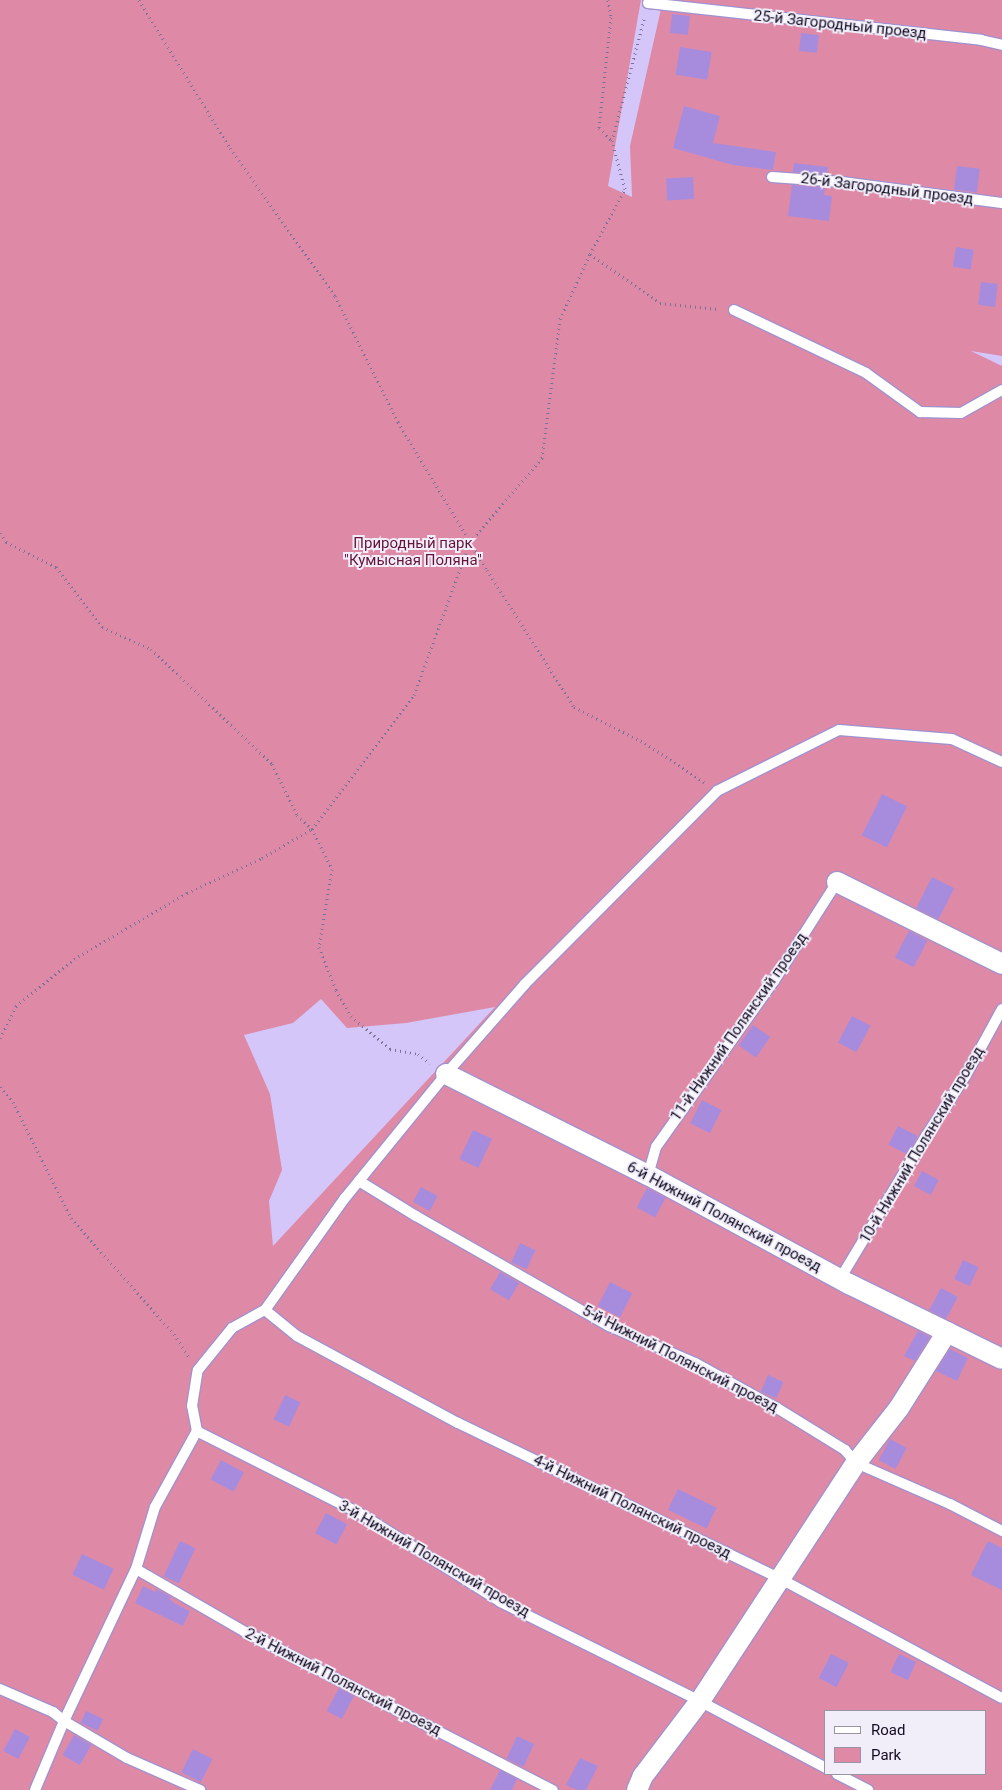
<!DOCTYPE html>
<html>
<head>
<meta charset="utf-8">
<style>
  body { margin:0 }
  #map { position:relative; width:1002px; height:1790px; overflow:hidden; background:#d4c6f8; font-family:Roboto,sans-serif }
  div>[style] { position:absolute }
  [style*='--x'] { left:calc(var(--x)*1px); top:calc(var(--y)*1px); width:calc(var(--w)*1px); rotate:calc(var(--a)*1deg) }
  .green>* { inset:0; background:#de8aa7 }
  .building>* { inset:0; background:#a78cde; transform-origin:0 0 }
  .path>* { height:3px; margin-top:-1.5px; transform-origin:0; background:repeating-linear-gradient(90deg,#7c7196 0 1px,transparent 0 5px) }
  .roads { filter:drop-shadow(1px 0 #a391cc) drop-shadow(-1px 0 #a391cc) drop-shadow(0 1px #a391cc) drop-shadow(0 -1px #a391cc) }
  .lane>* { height:10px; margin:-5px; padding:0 5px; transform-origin:5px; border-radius:5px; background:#fff }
  .street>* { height:20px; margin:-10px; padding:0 10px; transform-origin:10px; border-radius:10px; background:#fff }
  span { translate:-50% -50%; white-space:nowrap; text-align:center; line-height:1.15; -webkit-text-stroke:4px #f1eefa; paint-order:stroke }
  .street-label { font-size:15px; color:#130c21 }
  .park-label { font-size:15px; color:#671339 }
  .legend { position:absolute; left:824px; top:1710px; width:162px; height:65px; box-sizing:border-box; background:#f1eefa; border:1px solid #9894a3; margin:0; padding:6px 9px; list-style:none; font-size:15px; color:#130c21 }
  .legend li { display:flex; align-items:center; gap:10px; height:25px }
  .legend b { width:25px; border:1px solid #9894a3 }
</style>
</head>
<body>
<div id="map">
  <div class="green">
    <i style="clip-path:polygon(evenodd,0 0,641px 0,608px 186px,632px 197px,630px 146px,663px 0,1002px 0,1002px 356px,971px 351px,1002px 366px,1002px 1790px,0 1790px,0 0,321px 999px,347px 1028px,406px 1023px,495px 1007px,273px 1246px,269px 1201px,282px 1170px,270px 1094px,244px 1035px,293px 1023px,321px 999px,0 0,826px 1711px,986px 1711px,986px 1774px,826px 1774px,826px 1711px)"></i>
  </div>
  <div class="building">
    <i style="left:672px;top:14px;width:18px;height:19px;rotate:6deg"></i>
    <i style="left:801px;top:33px;width:18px;height:18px;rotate:6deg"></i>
    <i style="left:680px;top:47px;width:32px;height:28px;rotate:9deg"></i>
    <i style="clip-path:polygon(684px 106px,720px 116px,713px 143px,776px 152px,773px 170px,733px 165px,673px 148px)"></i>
    <i style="clip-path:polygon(794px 163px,828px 167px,827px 174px,793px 172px)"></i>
    <i style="left:957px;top:166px;width:23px;height:24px;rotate:7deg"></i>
    <i style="left:693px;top:177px;width:22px;height:27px;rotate:87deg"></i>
    <i style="clip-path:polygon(792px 185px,825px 188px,824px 195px,832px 196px,829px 221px,788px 216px)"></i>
    <i style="left:956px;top:247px;width:18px;height:20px;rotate:9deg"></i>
    <i style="left:981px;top:282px;width:17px;height:23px;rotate:7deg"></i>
    <i style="left:882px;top:794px;width:28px;height:46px;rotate:26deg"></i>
    <i style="left:932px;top:877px;width:25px;height:35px;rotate:27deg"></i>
    <i style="left:909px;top:931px;width:21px;height:30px;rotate:28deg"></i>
    <i style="left:852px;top:1016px;width:21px;height:30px;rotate:28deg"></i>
    <i style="left:753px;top:1025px;width:21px;height:25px;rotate:35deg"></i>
    <i style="left:702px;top:1100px;width:22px;height:26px;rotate:27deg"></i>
    <i style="left:898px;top:1126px;width:22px;height:21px;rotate:27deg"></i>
    <i style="left:473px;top:1130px;width:21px;height:32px;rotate:25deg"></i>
    <i style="left:922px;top:1171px;width:19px;height:17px;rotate:28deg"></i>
    <i style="left:421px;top:1187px;width:19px;height:17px;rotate:28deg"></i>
    <i style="left:647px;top:1188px;width:21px;height:22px;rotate:28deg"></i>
    <i style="left:520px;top:1243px;width:17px;height:21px;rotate:25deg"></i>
    <i style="left:963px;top:1260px;width:17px;height:21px;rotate:25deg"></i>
    <i style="left:500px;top:1272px;width:22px;height:20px;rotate:30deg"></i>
    <i style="left:610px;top:1282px;width:25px;height:27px;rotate:27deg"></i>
    <i style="left:941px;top:1288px;width:19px;height:25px;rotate:28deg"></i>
    <i style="clip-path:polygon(918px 1331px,930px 1337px,915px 1361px,904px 1356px)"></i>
    <i style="clip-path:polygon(950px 1349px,968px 1358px,957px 1381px,936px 1371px)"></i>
    <i style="left:768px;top:1375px;width:17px;height:18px;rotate:24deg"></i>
    <i style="left:285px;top:1395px;width:17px;height:27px;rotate:25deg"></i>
    <i style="left:890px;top:1439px;width:19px;height:24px;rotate:28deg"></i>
    <i style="left:221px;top:1460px;width:26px;height:22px;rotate:28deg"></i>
    <i style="left:678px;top:1489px;width:43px;height:23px;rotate:26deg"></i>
    <i style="left:326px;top:1513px;width:24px;height:23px;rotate:28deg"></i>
    <i style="left:180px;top:1541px;width:17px;height:39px;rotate:25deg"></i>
    <i style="clip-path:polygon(988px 1541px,1002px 1548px,1002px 1590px,971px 1575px)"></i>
    <i style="left:82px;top:1554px;width:35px;height:23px;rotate:25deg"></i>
    <i style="clip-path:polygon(143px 1586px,155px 1592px,156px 1589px,171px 1597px,170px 1599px,174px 1603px,190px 1611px,183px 1626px,135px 1603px)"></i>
    <i style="left:831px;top:1654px;width:20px;height:27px;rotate:27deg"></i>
    <i style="left:899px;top:1654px;width:19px;height:20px;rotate:25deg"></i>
    <i style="left:339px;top:1688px;width:17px;height:26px;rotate:28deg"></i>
    <i style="left:86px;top:1711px;width:19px;height:13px;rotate:25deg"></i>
    <i style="left:15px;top:1729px;width:17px;height:25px;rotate:28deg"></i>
    <i style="left:74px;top:1735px;width:20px;height:23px;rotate:30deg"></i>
    <i style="left:517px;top:1736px;width:19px;height:25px;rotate:25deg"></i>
    <i style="left:193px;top:1749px;width:22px;height:26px;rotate:27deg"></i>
    <i style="clip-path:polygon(580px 1758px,598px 1766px,586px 1790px,577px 1790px,566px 1785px)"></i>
    <i style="clip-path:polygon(500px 1770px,517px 1779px,512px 1790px,490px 1790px)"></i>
  </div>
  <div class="path">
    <i style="--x:139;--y:0;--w:174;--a:58.4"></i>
    <i style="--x:230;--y:148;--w:181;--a:54.6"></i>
    <i style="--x:335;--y:296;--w:141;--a:63.4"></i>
    <i style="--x:398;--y:422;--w:173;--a:59"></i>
    <i style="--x:487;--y:570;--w:162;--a:57.6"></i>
    <i style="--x:574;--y:707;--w:80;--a:26.9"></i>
    <i style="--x:645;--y:743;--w:71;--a:33.5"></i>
    <i style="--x:608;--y:0;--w:17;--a:80"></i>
    <i style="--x:611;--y:17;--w:112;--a:96.2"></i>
    <i style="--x:599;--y:128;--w:18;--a:45"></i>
    <i style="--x:590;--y:254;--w:74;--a:-61.7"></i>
    <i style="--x:625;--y:189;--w:50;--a:-105.2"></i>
    <i style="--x:612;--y:141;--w:126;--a:-75.3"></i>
    <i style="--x:0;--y:533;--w:11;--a:56"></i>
    <i style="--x:6;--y:542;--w:56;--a:26.6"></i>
    <i style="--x:56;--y:567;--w:76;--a:52.5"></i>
    <i style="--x:102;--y:627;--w:54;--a:24.2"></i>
    <i style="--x:151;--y:649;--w:167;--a:43.5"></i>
    <i style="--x:272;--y:764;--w:57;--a:63.9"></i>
    <i style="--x:297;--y:815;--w:21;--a:43"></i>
    <i style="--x:312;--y:829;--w:45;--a:63.4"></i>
    <i style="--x:332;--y:869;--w:79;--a:99.5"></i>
    <i style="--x:319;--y:947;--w:46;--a:68.4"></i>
    <i style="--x:336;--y:990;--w:30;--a:60"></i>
    <i style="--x:351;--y:1016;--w:51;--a:40.2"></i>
    <i style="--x:390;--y:1049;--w:28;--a:10"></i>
    <i style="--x:418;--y:1054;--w:15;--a:37"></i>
    <i style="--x:0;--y:1038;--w:36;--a:-63"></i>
    <i style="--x:16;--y:1006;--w:75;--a:-39"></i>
    <i style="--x:74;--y:959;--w:131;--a:-30.3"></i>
    <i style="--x:187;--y:893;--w:83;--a:-25"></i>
    <i style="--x:262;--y:858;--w:58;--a:-30.1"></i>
    <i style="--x:312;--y:829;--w:168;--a:-52.7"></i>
    <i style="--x:414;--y:695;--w:163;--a:-69.9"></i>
    <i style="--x:470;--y:542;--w:111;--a:-49.4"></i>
    <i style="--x:542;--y:458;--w:140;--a:-82.6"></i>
    <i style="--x:560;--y:319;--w:72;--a:-65.2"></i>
    <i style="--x:590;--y:254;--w:85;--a:35"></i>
    <i style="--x:660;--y:303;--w:58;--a:5.9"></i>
    <i style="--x:0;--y:1087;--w:20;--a:49"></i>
    <i style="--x:13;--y:1102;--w:130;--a:63.4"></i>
    <i style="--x:71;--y:1218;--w:155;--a:48.4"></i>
    <i style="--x:174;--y:1334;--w:27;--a:57"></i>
  </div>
  <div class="roads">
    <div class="lane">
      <i style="--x:648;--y:3;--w:335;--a:6.3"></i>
      <i style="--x:981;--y:40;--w:22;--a:13"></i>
      <i style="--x:772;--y:177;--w:70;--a:4.1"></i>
      <i style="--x:842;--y:182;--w:161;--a:7.5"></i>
      <i style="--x:734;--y:310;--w:146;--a:25.5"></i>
      <i style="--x:866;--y:373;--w:67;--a:35.8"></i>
      <i style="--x:920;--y:412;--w:41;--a:1.4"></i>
      <i style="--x:961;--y:413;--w:47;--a:-29.3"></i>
      <i style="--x:648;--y:1175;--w:29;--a:-74"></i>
      <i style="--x:656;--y:1147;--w:204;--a:-54.6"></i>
      <i style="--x:774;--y:981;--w:117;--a:-57.5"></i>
      <i style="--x:359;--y:1181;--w:67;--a:31.6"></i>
      <i style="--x:416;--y:1216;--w:222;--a:29.7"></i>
      <i style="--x:609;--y:1326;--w:94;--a:23.3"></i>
      <i style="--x:695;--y:1363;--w:94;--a:28.8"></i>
      <i style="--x:777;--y:1408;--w:80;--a:31.7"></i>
      <i style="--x:845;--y:1450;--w:17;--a:50"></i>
      <i style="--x:856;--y:1463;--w:103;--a:23.6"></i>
      <i style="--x:950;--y:1504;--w:59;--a:27.4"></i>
      <i style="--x:840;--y:1279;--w:167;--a:-59"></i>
      <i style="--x:926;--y:1136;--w:73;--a:-56.7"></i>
      <i style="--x:966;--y:1075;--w:75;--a:-61.4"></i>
      <i style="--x:265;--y:1310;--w:41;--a:39.1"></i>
      <i style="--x:297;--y:1336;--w:183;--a:28.4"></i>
      <i style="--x:458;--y:1423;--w:356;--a:25.8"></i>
      <i style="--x:779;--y:1578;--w:253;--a:28.3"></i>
      <i style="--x:136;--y:1569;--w:126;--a:30"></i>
      <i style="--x:245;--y:1632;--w:346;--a:27.2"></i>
      <i style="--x:0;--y:1689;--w:58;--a:23.5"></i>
      <i style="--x:53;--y:1712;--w:14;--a:39"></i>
      <i style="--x:64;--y:1721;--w:73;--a:30.4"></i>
      <i style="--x:127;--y:1758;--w:80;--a:23.7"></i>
      <i style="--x:826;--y:1768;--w:149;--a:-152.1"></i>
      <i style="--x:694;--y:1698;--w:216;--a:-153.6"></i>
      <i style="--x:501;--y:1602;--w:168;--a:-147.9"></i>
      <i style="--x:359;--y:1513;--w:182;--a:-153.2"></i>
      <i style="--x:197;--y:1431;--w:25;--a:-101"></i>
      <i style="--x:192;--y:1406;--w:36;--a:-81"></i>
      <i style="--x:198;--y:1370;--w:54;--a:-51"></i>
      <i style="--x:232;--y:1328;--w:38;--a:-29"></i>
      <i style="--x:265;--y:1310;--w:138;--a:-54.5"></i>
      <i style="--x:345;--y:1198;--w:160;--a:-50.8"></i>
      <i style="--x:446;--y:1074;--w:120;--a:-48.7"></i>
      <i style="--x:525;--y:984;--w:272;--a:-45.1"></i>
      <i style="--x:717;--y:791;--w:136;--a:-26.6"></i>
      <i style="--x:839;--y:730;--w:113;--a:4.6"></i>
      <i style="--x:952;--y:739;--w:55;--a:24.7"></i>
      <i style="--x:837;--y:1774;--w:35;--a:27"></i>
      <i style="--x:35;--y:1790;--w:75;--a:-67.2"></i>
      <i style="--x:64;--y:1721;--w:168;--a:-64.7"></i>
      <i style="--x:136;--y:1569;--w:65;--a:-73"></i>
      <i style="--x:155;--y:1507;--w:87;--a:-61.1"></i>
    </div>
    <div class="street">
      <i style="--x:837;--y:882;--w:184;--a:26.4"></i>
      <i style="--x:446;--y:1074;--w:226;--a:26.6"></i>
      <i style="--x:648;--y:1175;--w:229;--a:28.5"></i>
      <i style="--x:849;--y:1284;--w:170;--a:26.1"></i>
      <i style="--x:637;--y:1790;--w:15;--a:-67"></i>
      <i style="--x:643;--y:1776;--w:94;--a:-52.8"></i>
      <i style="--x:700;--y:1701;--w:285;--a:-56.8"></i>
      <i style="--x:856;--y:1463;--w:70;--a:-52"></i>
      <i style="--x:899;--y:1408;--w:90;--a:-57.7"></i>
    </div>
  </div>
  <div class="street-label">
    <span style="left:840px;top:25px;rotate:6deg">25-й Загородный проезд</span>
    <span style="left:887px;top:189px;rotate:7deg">26-й Загородный проезд</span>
    <span style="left:739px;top:1027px;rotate:-55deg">11-й Нижний Полянский проезд</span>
    <span style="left:922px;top:1145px;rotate:-59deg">10-й Нижний Полянский проезд</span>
    <span style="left:724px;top:1217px;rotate:28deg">6-й Нижний Полянский проезд</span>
    <span style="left:680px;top:1359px;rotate:27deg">5-й Нижний Полянский проезд</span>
    <span style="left:632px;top:1507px;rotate:26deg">4-й Нижний Полянский проезд</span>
    <span style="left:434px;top:1559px;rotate:30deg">3-й Нижний Полянский проезд</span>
    <span style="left:343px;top:1682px;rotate:27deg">2-й Нижний Полянский проезд</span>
  </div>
  <div class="park-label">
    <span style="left:413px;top:552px">Природный парк<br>"Кумысная Поляна"</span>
  </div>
  <ul class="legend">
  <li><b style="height:6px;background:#fff"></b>Road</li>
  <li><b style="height:14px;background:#de8aa7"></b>Park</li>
  </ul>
</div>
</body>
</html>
